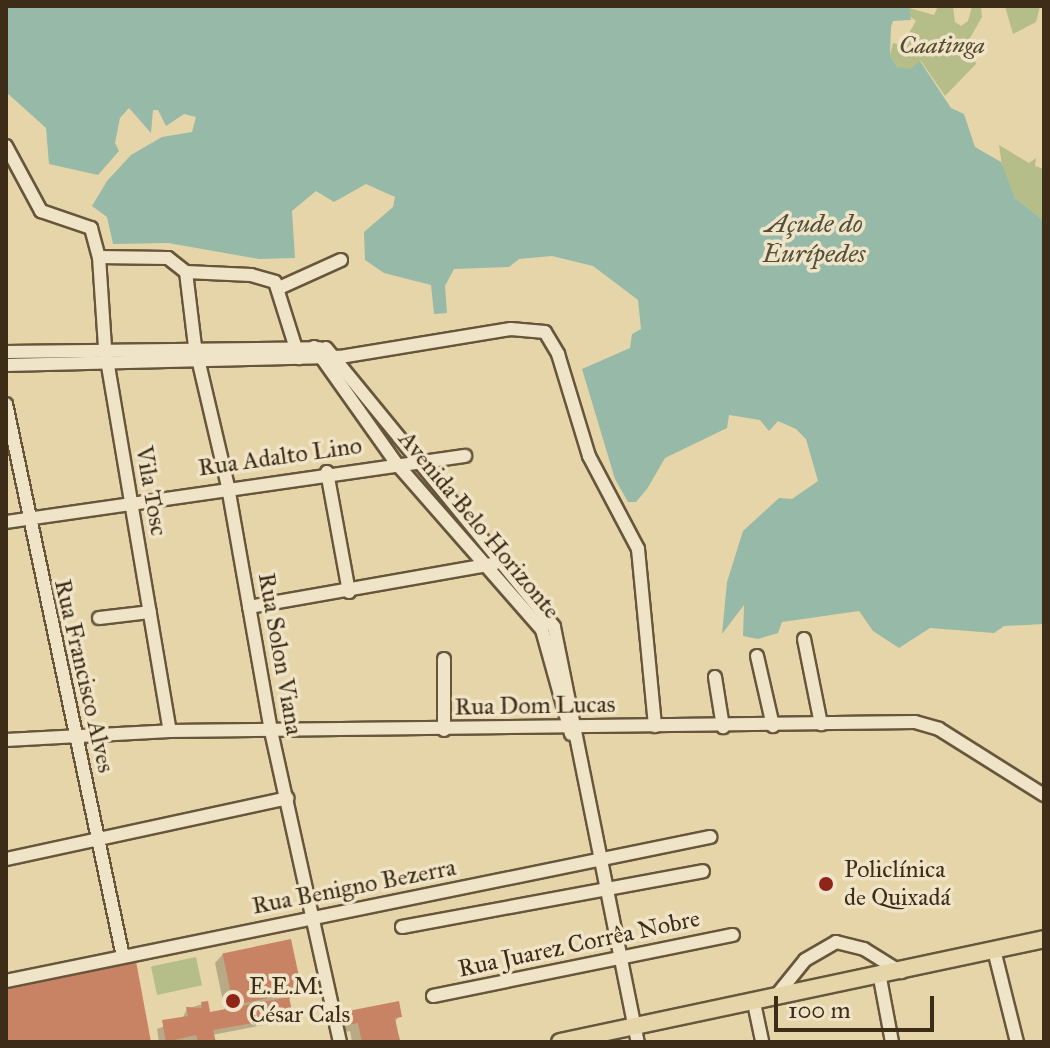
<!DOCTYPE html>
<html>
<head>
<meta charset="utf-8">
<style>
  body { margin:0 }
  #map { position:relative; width:1050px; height:1048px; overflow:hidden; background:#e6d5a9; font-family:"IM FELL Great Primer",serif }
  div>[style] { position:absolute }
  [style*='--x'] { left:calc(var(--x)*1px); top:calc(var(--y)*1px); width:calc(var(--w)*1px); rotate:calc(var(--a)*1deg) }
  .green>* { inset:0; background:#b5bd88; transform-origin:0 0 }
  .water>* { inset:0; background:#96b9a8 }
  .shadow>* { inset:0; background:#0003 }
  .building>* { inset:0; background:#c88364; transform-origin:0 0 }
  .roads { filter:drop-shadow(2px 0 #67563c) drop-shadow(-2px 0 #67563c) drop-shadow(0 2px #67563c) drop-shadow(0 -2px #67563c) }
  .minor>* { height:12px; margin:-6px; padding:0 6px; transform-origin:6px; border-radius:6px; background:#efe4c7 }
  .major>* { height:16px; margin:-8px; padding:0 8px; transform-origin:8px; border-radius:8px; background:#e6d5a9 }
  .dots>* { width:22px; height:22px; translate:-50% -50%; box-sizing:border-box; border:4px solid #efe4c7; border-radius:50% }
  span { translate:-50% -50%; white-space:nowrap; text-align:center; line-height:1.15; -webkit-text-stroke:7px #efe4c7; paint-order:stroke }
  .park-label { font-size:24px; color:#55492e; font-style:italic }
  .street-label { font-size:24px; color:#3d2c17 }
  .poi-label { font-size:24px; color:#3d2c17 }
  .left { translate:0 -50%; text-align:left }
  .water-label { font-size:26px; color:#534f3b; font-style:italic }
  .frame { position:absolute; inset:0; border:8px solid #3d2c17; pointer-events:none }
  .scale { position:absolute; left:774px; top:996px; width:160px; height:36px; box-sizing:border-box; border:4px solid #3d2c17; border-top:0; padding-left:10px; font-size:24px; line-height:28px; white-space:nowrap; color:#3d2c17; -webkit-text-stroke:6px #efe4c7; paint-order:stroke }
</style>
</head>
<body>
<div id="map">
  <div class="green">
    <i style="clip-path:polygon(938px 6px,953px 6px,955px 22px,961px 26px,968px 21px,972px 6px,981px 6px,982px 17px,969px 40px,976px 64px,945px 96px,921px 61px,911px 70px,897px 67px,890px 55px,893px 43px,902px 45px,916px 21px,908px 15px,909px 8px,934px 15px)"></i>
    <i style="clip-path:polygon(1005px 6px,1040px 6px,1036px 22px,1013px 34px)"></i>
    <i style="clip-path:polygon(999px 145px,1029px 163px,1036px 158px,1035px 166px,1044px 169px,1044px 221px,1015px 198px,1003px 173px)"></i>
    <i style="left:196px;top:957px;width:29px;height:46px;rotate:78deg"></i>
  </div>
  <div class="water">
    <i style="clip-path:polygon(6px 6px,909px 6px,911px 20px,893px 21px,891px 27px,890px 55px,897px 67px,911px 69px,920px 61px,951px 108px,964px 114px,975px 147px,1001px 162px,1015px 198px,1044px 221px,1044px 624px,1004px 626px,994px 633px,930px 628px,899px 648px,873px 631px,859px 611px,782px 622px,778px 633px,758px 639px,743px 636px,744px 605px,722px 634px,727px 582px,743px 531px,779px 498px,792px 499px,818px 481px,806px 439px,796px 429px,778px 421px,769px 431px,760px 420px,729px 415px,727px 428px,665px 458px,647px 489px,636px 502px,628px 502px,615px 479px,582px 369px,630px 348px,632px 334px,641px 329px,638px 300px,593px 266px,552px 256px,519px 259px,509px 267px,454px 269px,445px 286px,447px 313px,434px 314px,431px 285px,384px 273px,365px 260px,364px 232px,393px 207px,395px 197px,366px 184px,334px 202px,316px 191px,292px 211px,295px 258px,259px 259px,168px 243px,113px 244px,107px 217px,92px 206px,107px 181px,131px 155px,162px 137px,192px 132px,196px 117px,184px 114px,166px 126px,158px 110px,153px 110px,151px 133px,129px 108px,120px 118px,115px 143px,119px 151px,98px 175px,49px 164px,46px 128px,6px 92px)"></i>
  </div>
  <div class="shadow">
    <i style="clip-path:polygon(223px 954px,300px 990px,288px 1000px,291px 1015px,284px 1021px,212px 1035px,214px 1042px,159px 1042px,157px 1029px,182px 1019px,187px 1009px,202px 1004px,208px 1015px,225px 1011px,215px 963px)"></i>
    <i style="clip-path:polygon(344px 1014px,400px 1016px,394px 1022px,401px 1042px,352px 1042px,350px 1031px,338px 1033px,336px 1023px)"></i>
  </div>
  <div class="building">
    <i style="left:291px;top:939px;width:53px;height:70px;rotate:78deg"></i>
    <i style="clip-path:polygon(136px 961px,151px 1042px,6px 1042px,6px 988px)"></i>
    <i style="clip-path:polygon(289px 997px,293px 1016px,213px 1030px,216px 1042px,198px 1042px,196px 1035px,166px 1042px,162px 1020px,188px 1016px,186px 1007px,202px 1008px,201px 1002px,208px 1001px,210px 1012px)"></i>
    <i style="clip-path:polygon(399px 1001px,402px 1017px,395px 1018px,400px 1042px,362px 1042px,358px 1023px,346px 1025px,343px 1012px)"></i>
  </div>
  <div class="roads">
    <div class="minor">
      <i style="--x:6;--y:146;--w:74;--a:61.7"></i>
      <i style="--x:41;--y:211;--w:53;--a:18.8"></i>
      <i style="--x:91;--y:228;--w:30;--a:75"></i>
      <i style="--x:99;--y:257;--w:69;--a:0.8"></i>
      <i style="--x:168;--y:258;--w:23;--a:38"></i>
      <i style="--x:186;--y:272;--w:65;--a:2.6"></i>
      <i style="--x:251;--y:275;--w:25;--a:16"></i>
      <i style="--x:275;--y:282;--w:80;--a:72.5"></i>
      <i style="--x:99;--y:257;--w:91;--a:86.2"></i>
      <i style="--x:105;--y:348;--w:388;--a:80.4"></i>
      <i style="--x:186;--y:272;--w:75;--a:83.1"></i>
      <i style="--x:195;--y:346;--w:145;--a:76.8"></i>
      <i style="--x:228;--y:487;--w:248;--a:80"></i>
      <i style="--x:271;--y:731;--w:319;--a:77.5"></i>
      <i style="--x:279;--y:288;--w:68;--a:-24.3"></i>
      <i style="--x:314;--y:347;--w:142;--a:54.7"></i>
      <i style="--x:396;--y:463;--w:222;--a:48.8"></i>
      <i style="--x:542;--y:630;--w:108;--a:74.4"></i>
      <i style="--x:326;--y:348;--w:360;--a:50.7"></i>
      <i style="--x:554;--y:627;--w:423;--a:78.6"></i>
      <i style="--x:6;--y:352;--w:314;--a:-0.7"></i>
      <i style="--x:6;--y:365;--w:334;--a:-1.4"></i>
      <i style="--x:340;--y:357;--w:173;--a:-9.3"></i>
      <i style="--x:511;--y:329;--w:34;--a:5"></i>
      <i style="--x:545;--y:332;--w:26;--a:59"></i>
      <i style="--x:558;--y:354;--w:107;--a:73.1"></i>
      <i style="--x:589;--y:456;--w:105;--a:62.2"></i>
      <i style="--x:638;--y:549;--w:178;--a:84.5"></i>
      <i style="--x:6;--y:404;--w:565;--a:78.05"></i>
      <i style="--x:327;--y:472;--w:122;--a:79.6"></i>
      <i style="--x:6;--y:522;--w:464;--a:-8.2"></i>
      <i style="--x:249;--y:607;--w:249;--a:-10"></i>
      <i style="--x:99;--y:618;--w:51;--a:-6.7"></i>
      <i style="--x:804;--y:639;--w:87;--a:78.7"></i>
      <i style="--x:757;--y:656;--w:72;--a:77.1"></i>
      <i style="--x:444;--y:659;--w:71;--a:90"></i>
      <i style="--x:715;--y:677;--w:51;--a:80.9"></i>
      <i style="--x:6;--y:740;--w:164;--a:-3.1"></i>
      <i style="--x:170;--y:731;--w:745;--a:-0.69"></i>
      <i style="--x:915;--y:722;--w:25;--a:16"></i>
      <i style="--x:939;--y:729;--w:124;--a:32.2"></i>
      <i style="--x:6;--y:859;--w:288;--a:-12.2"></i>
      <i style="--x:402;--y:927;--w:306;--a:-10.5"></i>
      <i style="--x:994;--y:950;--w:95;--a:76"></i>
      <i style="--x:880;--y:978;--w:65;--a:79.4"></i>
      <i style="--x:6;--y:981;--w:719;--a:-11.56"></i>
      <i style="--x:433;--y:996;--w:306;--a:-11.5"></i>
      <i style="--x:776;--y:996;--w:46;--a:-51.1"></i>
      <i style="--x:805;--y:960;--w:36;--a:-30"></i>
      <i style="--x:836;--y:942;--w:29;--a:14"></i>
      <i style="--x:864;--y:949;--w:44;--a:31.9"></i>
      <i style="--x:754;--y:1003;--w:40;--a:78"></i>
    </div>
    <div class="major">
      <i style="--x:560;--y:1042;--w:495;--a:-12"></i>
    </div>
  </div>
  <div class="dots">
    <i style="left:826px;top:884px;background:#8f2418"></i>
    <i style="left:233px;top:1001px;background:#8f2418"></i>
  </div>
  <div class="park-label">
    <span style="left:942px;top:46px">Caatinga</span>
  </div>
  <div class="street-label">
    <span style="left:280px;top:457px;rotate:-8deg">Rua Adalto Lino</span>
    <span style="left:151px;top:491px;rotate:80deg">Vila Tosc</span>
    <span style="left:479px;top:525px;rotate:50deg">Avenida Belo Horizonte</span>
    <span style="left:280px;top:654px;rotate:80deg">Rua Solon Viana</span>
    <span style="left:84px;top:676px;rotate:77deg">Rua Francisco Alves</span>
    <span style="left:535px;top:706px;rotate:-1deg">Rua Dom Lucas</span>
    <span style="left:354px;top:887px;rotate:-11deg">Rua Benigno Bezerra</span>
    <span style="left:579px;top:944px;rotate:-12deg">Rua Juarez Corrêa Nobre</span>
  </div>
  <div class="poi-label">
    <span class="left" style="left:844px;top:884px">Policlínica<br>de Quixadá</span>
    <span class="left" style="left:249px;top:1001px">E.E.M.<br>César Cals</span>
  </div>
  <div class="water-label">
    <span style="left:814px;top:239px">Açude do<br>Eurípedes</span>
  </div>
  <div class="frame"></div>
  <div class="scale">100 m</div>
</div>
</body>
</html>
